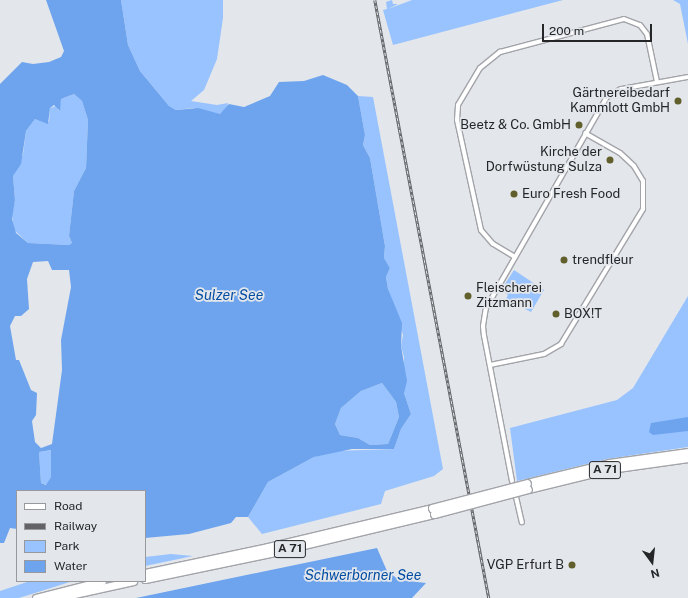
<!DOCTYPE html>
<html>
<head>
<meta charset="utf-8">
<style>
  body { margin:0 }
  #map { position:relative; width:688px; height:598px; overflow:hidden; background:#e3e6eb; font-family:"Public Sans",sans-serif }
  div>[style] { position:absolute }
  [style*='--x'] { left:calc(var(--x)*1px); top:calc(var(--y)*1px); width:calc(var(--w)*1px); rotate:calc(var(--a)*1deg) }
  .green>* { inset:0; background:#98c3ff }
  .water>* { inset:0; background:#6ea4ee }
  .roads { filter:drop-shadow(1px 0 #a2a4a9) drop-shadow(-1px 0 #a2a4a9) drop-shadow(0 1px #a2a4a9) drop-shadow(0 -1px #a2a4a9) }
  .minor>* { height:4px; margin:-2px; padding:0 2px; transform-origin:2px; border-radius:2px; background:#fff }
  .motorway>* { height:7px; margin:-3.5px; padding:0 3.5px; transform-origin:3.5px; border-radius:3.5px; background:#fff }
  .rail>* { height:2.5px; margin-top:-1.25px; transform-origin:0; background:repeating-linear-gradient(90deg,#e3e6eb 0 3px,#616366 0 6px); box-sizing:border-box; border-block:1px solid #616366 }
  .bridges { filter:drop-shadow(1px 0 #a2a4a9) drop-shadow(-1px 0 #a2a4a9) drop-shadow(0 1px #a2a4a9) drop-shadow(0 -1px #a2a4a9) }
  .motorway-bridge>* { height:7px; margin:-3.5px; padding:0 3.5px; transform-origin:3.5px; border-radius:3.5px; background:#fff }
  .dots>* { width:11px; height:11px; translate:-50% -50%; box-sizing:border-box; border:2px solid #e3e6eb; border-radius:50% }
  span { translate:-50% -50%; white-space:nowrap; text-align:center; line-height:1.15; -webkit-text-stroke:3.5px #e3e6eb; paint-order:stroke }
  .shield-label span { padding:1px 3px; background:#e3e6eb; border:1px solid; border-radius:3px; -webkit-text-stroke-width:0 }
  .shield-label { font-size:12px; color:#242627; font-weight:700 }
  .poi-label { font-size:13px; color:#242627 }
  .right { translate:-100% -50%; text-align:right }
  .left { translate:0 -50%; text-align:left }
  .water-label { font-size:14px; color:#004da3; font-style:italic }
  .legend { position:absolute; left:16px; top:490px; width:130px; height:92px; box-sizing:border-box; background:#e3e6eb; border:1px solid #97999d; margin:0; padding:5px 7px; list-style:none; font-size:12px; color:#242627 }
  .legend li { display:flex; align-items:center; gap:8px; height:20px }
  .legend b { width:20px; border:1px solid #97999d }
  .north { position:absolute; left:632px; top:542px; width:40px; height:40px; -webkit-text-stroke:3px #e3e6eb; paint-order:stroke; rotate:165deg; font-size:11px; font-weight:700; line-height:16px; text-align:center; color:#242627 }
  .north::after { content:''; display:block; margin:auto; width:14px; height:18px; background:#242627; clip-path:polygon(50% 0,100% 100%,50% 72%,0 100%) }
  .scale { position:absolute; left:542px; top:24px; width:110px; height:18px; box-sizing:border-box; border:2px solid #242627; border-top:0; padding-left:5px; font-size:12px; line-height:14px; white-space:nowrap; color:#242627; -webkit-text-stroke:3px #e3e6eb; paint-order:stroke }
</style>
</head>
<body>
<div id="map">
  <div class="green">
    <i style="clip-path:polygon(121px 0,223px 0,223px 18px,217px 59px,204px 90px,191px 101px,217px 105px,228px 103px,227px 109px,220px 114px,213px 114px,193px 108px,176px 110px,169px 106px,140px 71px,128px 45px)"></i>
    <i style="clip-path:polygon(392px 0,393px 4px,398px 4px,388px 9px,412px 0,563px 0,393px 45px,383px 10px,387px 9px,386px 2px)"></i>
    <i style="clip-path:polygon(673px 0,688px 0,688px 44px,680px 4px)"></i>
    <i style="clip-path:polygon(74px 94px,82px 101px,88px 120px,86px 168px,74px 191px,69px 236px,72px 243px,69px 245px,28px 243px,14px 230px,12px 215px,15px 200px,13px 176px,23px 154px,26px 131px,35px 119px,49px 122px,50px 108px,56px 106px,59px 111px,61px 99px)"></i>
    <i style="clip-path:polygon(358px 96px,373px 97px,443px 469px,434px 476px,385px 491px,381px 504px,262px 534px,248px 517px,268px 482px,314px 457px,332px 451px,394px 449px,401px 429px,411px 414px,404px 393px,404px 357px,401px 346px,403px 335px,388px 289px,386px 277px,390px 268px,384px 258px,385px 246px,370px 158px,363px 145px,365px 135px)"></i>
    <i style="clip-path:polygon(514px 270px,544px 290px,531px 312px,506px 299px,508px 295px,501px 290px)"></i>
    <i style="clip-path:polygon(688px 296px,688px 447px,607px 459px,517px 481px,510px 428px,617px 400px,633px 388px)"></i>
    <i style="clip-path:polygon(382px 383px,396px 402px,399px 417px,388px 444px,370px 445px,358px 438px,340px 435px,335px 424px,341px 408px,361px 391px)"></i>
    <i style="clip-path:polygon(52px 450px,51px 477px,47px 485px,41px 483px,39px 452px)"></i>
    <i style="clip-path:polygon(171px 554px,193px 556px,145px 566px,145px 557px)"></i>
    <i style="clip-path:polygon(30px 581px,73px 581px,19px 598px,0 598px,0 591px)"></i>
  </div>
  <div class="water">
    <i style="clip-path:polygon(evenodd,46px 0,121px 0,128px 45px,140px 71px,169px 106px,176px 110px,198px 108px,220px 114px,229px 104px,244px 107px,270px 96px,279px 82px,304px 81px,323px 75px,347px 85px,358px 96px,365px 135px,363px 145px,370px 158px,385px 246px,384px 258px,390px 268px,386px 277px,388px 289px,402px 323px,401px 346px,407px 381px,404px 393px,411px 414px,401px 429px,394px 449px,352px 449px,314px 457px,268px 482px,248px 517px,236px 517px,231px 523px,189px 534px,145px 538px,145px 491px,17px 491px,17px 529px,10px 528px,4px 543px,0 543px,0 84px,22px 62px,33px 64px,49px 62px,61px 57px,64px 51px,46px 0,74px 94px,82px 101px,88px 120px,86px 168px,74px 191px,69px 236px,72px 243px,69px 245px,28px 243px,16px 233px,12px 219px,15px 200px,13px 176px,21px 164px,26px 131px,35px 119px,48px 124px,50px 108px,54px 105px,60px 111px,61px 99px,74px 94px,46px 0,48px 261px,52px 270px,69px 270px,71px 287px,61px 340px,62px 370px,52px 444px,41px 448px,35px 442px,32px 421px,36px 415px,37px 393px,31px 390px,19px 360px,16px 360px,10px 326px,15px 316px,21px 316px,29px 309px,27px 279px,33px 262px,48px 261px,46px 0,382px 383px,396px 402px,399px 417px,388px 444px,370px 445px,358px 438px,340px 435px,335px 424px,341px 408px,361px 391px,382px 383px,46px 0,51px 450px,51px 477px,46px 485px,41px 483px,39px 452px,51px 450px)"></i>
    <i style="clip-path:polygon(688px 417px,688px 431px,653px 435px,649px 432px,651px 423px)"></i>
    <i style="clip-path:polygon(377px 548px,387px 571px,399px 580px,426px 583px,412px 598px,136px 598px)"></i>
  </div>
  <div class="roads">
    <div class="minor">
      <i style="--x:515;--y:257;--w:26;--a:-149"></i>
      <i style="--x:493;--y:244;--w:18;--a:-131"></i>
      <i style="--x:481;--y:230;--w:113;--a:-102.3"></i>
      <i style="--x:457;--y:120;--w:15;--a:-86"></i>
      <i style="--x:458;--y:105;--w:43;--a:-59.3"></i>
      <i style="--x:480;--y:68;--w:26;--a:-39"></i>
      <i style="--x:500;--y:52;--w:128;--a:-14.9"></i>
      <i style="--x:624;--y:19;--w:17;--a:21"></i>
      <i style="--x:640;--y:25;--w:11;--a:52"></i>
      <i style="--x:647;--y:34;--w:49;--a:78.2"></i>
      <i style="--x:490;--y:365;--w:55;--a:-11.5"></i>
      <i style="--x:544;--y:354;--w:20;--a:-30"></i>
      <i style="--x:561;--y:344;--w:158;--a:-58.7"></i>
      <i style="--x:643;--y:209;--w:28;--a:-90"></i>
      <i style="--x:643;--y:181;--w:17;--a:-121"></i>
      <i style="--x:634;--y:166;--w:19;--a:-137"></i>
      <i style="--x:620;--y:153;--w:40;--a:-150.3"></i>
      <i style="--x:512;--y:481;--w:148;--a:-100.9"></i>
      <i style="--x:484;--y:336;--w:10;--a:-96"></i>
      <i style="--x:483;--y:326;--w:18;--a:-81"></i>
      <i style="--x:486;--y:308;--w:243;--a:-60.2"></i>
      <i style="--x:607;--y:97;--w:16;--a:-30"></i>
      <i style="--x:621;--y:89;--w:68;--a:-10.2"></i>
      <i style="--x:516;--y:497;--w:26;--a:77"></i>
    </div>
    <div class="motorway">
      <i style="--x:527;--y:483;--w:84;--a:-13.7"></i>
      <i style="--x:609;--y:463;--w:80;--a:-7.9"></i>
      <i style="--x:528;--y:489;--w:84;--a:-13.7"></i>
      <i style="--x:610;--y:469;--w:79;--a:-8"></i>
      <i style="--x:145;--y:573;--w:126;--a:-11.9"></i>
      <i style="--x:268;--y:547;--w:169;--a:-13.4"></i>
      <i style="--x:145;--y:579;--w:128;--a:-11.7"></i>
      <i style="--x:270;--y:553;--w:169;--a:-13.4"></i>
      <i style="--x:36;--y:598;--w:68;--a:-14.4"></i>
      <i style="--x:56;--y:598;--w:79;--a:-12.4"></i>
    </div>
  </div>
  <div class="rail">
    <i style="--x:375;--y:0;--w:609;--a:79.21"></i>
  </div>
  <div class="bridges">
    <div class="motorway-bridge">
      <i style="--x:432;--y:508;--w:98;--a:-14.7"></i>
      <i style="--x:434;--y:514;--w:97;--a:-14.9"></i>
    </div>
  </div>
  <div class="dots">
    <i style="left:678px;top:101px;background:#615f2b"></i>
    <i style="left:579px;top:125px;background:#615f2b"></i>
    <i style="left:610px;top:160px;background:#615f2b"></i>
    <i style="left:514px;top:194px;background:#615f2b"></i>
    <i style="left:564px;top:260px;background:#615f2b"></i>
    <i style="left:468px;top:296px;background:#615f2b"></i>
    <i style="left:556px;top:314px;background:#615f2b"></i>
    <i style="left:572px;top:565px;background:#615f2b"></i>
  </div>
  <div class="shield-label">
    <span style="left:605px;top:470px">A 71</span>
    <span style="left:290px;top:549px">A 71</span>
  </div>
  <div class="poi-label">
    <span class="right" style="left:670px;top:101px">Gärtnereibedarf<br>Kammlott GmbH</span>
    <span class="right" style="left:571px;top:125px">Beetz &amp; Co. GmbH</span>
    <span class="right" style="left:602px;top:160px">Kirche der<br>Dorfwüstung Sulza</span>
    <span class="left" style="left:522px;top:194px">Euro Fresh Food</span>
    <span class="left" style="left:572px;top:260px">trendfleur</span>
    <span class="left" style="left:476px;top:296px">Fleischerei<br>Zitzmann</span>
    <span class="left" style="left:564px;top:314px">BOX!T</span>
    <span class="right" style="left:564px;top:565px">VGP Erfurt B</span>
  </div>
  <div class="water-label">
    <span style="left:229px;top:295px">Sulzer See</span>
    <span style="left:363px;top:575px">Schwerborner See</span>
  </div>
  <ul class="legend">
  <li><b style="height:5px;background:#fff"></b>Road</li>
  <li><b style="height:5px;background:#616366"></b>Railway</li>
  <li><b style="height:11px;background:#98c3ff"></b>Park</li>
  <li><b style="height:11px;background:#6ea4ee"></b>Water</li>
  </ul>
  <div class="north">N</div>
  <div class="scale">200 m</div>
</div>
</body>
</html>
